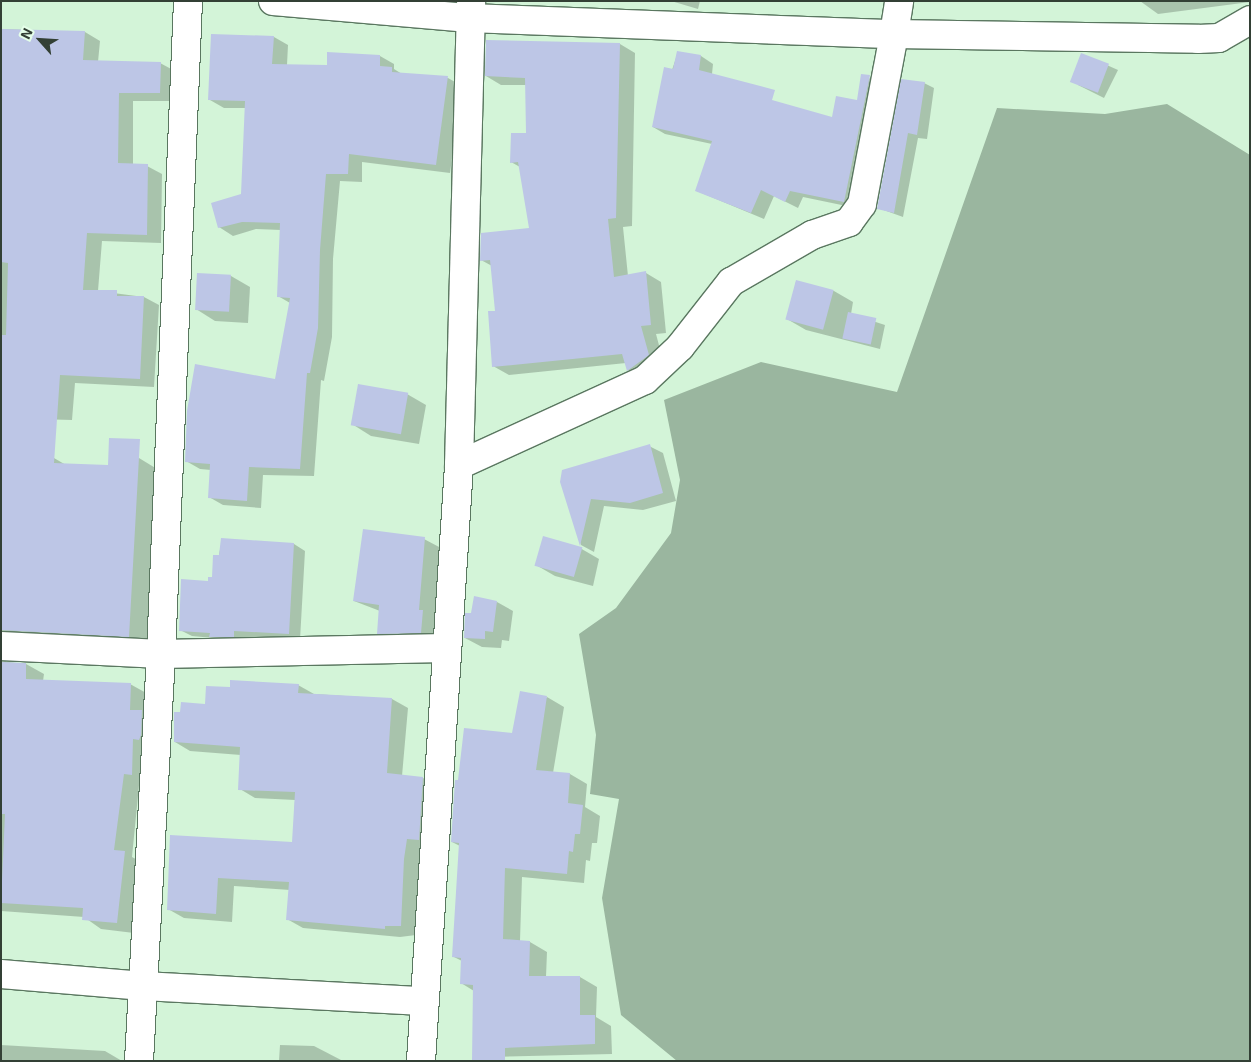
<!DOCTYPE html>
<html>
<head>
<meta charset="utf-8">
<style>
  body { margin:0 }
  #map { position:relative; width:1251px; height:1062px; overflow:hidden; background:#d3f4d8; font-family:"Exo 2",sans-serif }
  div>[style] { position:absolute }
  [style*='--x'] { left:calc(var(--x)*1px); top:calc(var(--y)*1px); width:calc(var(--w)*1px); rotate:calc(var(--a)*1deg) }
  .water>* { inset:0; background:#9ab69f }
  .shadow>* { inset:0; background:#0003 }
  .building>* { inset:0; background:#bdc6e6; transform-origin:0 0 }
  .roads { filter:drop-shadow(1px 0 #5a7760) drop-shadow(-1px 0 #5a7760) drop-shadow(0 1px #5a7760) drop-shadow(0 -1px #5a7760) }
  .street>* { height:28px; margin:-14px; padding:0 14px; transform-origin:14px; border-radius:14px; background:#fff }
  span { translate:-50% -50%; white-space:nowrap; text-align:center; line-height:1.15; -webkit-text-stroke:4px #e5ffe9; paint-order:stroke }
  .frame { position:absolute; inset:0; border:2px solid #334035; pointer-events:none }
  .north { position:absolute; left:15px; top:15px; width:50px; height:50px; -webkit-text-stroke:4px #e5ffe9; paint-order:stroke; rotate:296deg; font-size:14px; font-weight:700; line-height:20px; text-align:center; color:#334035 }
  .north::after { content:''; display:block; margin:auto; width:18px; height:22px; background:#334035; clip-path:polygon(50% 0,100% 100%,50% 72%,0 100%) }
</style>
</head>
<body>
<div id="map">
  <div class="water">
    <i style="clip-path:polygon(1167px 104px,1250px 155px,1250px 1061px,677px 1061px,621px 1015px,602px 898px,619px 799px,590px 794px,596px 735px,579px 634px,616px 608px,671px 533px,680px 480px,664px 400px,761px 362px,897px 392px,997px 108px,1105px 114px)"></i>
  </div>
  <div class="shadow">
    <i style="clip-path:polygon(671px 1px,700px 1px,698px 9px)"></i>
    <i style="clip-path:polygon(1140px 1px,1250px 1px,1250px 2px,1158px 14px)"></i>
    <i style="clip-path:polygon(1px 29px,85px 32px,100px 41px,98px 62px,160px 63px,175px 71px,174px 101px,133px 101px,133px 165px,147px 166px,162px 174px,161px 243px,102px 241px,98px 291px,144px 297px,159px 305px,154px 387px,75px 383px,72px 420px,1px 418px)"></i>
    <i style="clip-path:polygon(212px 35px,274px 37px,288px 45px,287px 65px,328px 66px,328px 54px,380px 56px,394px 64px,394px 69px,402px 74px,448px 78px,462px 86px,450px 173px,362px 162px,362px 182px,340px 181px,333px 259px,332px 337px,324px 381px,321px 380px,314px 476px,263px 475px,261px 508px,223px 505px,209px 497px,211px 470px,200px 469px,186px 461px,276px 380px,290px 303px,278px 296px,281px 230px,256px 229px,233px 236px,219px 227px,242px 195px,246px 108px,224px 108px,210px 100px)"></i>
    <i style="clip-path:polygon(620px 44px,635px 53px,632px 226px,623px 227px,628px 276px,646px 273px,661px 282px,666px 333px,656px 334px,664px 364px,643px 379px,628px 370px,626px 363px,509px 375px,493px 366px,496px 312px,492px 266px,481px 260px,530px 229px,520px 167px,511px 162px,527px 134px,526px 85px,501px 85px,486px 76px)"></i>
    <i style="clip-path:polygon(678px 52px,701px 56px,713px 64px,712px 74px,744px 121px,832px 118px,858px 102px,862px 75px,882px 84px,856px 208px,803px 197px,798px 208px,774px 196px,764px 219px,697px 191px,712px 144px,665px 134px,653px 127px)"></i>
    <i style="clip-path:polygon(1082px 54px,1118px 70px,1104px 98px,1078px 85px)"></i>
    <i style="clip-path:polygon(924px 83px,934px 88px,927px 139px,918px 138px,903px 217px,878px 208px)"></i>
    <i style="clip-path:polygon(198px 274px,231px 276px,250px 287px,248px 323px,215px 321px,196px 309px)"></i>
    <i style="clip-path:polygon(796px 282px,834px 291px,853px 302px,851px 314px,885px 325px,880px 349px,806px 330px,787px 319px)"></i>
    <i style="clip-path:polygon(407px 394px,426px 405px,419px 444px,371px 436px,352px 424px)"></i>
    <i style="clip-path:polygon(649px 446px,663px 453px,676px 501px,643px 510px,604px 506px,594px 552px,581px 545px,562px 482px)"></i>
    <i style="clip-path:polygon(54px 458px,66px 465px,109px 467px,139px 458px,157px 469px,147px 646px,3px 655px,6px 662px,26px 664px,44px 674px,43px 681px,130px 684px,148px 694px,132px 857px,143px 863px,134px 933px,101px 929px,84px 917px,1px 911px,1px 459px)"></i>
    <i style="clip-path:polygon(424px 539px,441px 548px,438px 642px,395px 643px,378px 633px,380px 611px,354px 601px)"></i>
    <i style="clip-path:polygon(222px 540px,294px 544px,305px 551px,300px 640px,246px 637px,245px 643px,222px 643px,213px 638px,192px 636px,180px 630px,214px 579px)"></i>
    <i style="clip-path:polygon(580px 548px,599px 559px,593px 586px,555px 576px,536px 565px)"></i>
    <i style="clip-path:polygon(497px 602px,513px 611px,509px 641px,502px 640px,501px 648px,482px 647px,465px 638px,472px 614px)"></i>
    <i style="clip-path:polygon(298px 685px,314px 694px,392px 699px,408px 708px,402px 776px,423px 778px,439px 787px,419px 868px,416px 935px,400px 937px,303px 928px,287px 919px,290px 890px,234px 886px,232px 922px,184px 918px,168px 909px,171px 836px,293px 843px,295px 800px,255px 798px,240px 789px,241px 755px,190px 751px,175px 742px,181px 713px,206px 705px,231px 688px)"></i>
    <i style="clip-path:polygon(547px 697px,564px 707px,553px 773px,570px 774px,587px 784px,585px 807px,600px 816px,597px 843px,592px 843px,590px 861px,586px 860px,584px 883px,522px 877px,520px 941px,530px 942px,547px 952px,546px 977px,580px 977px,597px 987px,596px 1017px,611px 1026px,612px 1054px,490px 1057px,474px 991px,461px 983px,462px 961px,454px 957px,460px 846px,452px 842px,459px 781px,513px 734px)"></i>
    <i style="clip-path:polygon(1px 1045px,105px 1051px,122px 1061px,1px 1061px)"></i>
    <i style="clip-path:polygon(280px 1045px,314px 1046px,343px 1061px,279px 1061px)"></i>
  </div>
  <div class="building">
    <i style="clip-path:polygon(1px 29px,85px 31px,83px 60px,161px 62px,160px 93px,119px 93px,118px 163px,148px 164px,147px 235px,87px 233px,83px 290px,117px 290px,117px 296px,144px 296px,140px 379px,60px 375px,54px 463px,108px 465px,109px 438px,140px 439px,129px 637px,1px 630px,1px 335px,6px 335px,8px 263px,1px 262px)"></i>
    <i style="clip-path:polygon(211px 34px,274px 36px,272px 64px,327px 65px,327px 52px,380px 55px,380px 66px,392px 67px,392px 72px,448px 76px,436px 165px,349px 154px,348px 174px,326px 174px,320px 250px,318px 328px,310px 373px,307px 373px,300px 469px,249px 467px,247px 501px,208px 498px,210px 464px,185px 462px,187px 411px,195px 364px,275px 379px,290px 298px,277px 297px,280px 223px,242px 222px,218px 228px,211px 203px,241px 194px,245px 101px,208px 100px)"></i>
    <i style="clip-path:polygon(486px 40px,620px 43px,616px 218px,608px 219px,614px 277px,646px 271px,651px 325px,641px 326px,649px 355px,627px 371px,622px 354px,492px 367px,488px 311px,495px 311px,490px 260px,480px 261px,481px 233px,529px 228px,518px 162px,510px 163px,511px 133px,526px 133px,525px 78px,485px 76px)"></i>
    <i style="clip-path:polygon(677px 51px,701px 55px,699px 70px,775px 90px,772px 100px,832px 117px,836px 96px,857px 100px,861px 74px,870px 75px,844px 202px,790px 191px,785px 202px,761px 190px,751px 213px,695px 191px,712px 141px,652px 127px,664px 67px,673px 69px)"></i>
    <i style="left:1081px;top:53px;width:30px;height:31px;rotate:21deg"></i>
    <i style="clip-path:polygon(901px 79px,925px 82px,917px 135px,908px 133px,894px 213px,877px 209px)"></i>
    <i style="left:197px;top:273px;width:34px;height:37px;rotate:3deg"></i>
    <i style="left:796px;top:280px;width:39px;height:41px;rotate:15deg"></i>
    <i style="left:848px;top:312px;width:29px;height:27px;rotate:12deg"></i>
    <i style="left:358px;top:384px;width:51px;height:42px;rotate:10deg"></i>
    <i style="clip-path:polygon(650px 444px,663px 493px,630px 503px,591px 499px,580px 546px,560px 482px,562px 470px)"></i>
    <i style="clip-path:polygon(363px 529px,425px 537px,419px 610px,423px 610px,421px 633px,377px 634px,379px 605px,353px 601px)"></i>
    <i style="left:543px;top:536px;width:41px;height:31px;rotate:16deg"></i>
    <i style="clip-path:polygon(221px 538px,294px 543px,289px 634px,234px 631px,234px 637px,209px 637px,210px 633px,179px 631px,181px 579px,208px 581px,208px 577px,212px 577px,213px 555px,219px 555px)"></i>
    <i style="clip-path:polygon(474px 596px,497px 601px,493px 632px,485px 631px,485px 639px,464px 638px,465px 613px,471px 613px)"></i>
    <i style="clip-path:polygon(1px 662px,26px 663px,26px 679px,131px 683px,130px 710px,142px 710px,141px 735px,139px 740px,133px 739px,132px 775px,124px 774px,114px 850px,125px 851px,117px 923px,82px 920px,83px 908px,1px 903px,5px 814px,1px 814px)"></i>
    <i style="clip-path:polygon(230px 680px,299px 684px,298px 693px,392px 698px,387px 773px,423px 777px,419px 840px,407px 839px,404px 859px,401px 926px,385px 926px,385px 929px,286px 920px,289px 882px,218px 878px,216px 914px,167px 910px,170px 835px,292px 842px,295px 792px,238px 790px,240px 747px,174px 742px,174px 712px,180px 712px,181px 702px,205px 704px,206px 686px,230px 687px)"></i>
    <i style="clip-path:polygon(520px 691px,547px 696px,536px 770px,570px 773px,568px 803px,583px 805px,580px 834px,575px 834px,573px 852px,569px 851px,567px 874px,505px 868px,503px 939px,530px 941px,529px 976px,580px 976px,580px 1015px,595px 1015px,595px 1044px,505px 1048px,505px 1061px,472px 1061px,473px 985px,460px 984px,461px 958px,452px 957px,459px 843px,451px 842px,455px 780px,458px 780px,464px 728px,512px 733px)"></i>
  </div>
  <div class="roads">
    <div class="street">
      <i style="--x:273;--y:1;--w:197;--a:5"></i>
      <i style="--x:469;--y:18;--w:425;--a:2.2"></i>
      <i style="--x:894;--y:34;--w:33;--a:-81"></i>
      <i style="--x:459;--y:465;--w:205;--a:-24.6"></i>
      <i style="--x:645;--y:380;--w:48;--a:-43.3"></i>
      <i style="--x:680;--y:347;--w:83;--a:-51.9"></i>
      <i style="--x:731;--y:282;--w:94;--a:-30.1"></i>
      <i style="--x:812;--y:235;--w:39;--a:-19"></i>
      <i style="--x:849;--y:222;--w:22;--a:-54"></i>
      <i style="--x:862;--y:204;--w:173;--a:-79.3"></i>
      <i style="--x:894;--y:34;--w:304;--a:0.9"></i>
      <i style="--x:1198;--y:39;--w:21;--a:-3"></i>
      <i style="--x:1219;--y:38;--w:36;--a:-30"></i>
      <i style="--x:1;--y:646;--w:160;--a:2.9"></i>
      <i style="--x:161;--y:654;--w:284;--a:-1.2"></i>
      <i style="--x:1;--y:974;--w:143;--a:4.8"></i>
      <i style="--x:143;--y:986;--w:280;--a:3.1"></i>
      <i style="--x:139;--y:1061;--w:408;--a:-86.9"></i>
      <i style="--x:161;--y:654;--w:654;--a:-87.63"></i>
      <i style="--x:421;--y:1061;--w:597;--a:-86.35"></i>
      <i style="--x:459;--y:465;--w:464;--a:-88.5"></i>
    </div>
  </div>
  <div class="frame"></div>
  <div class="north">N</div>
</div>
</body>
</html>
